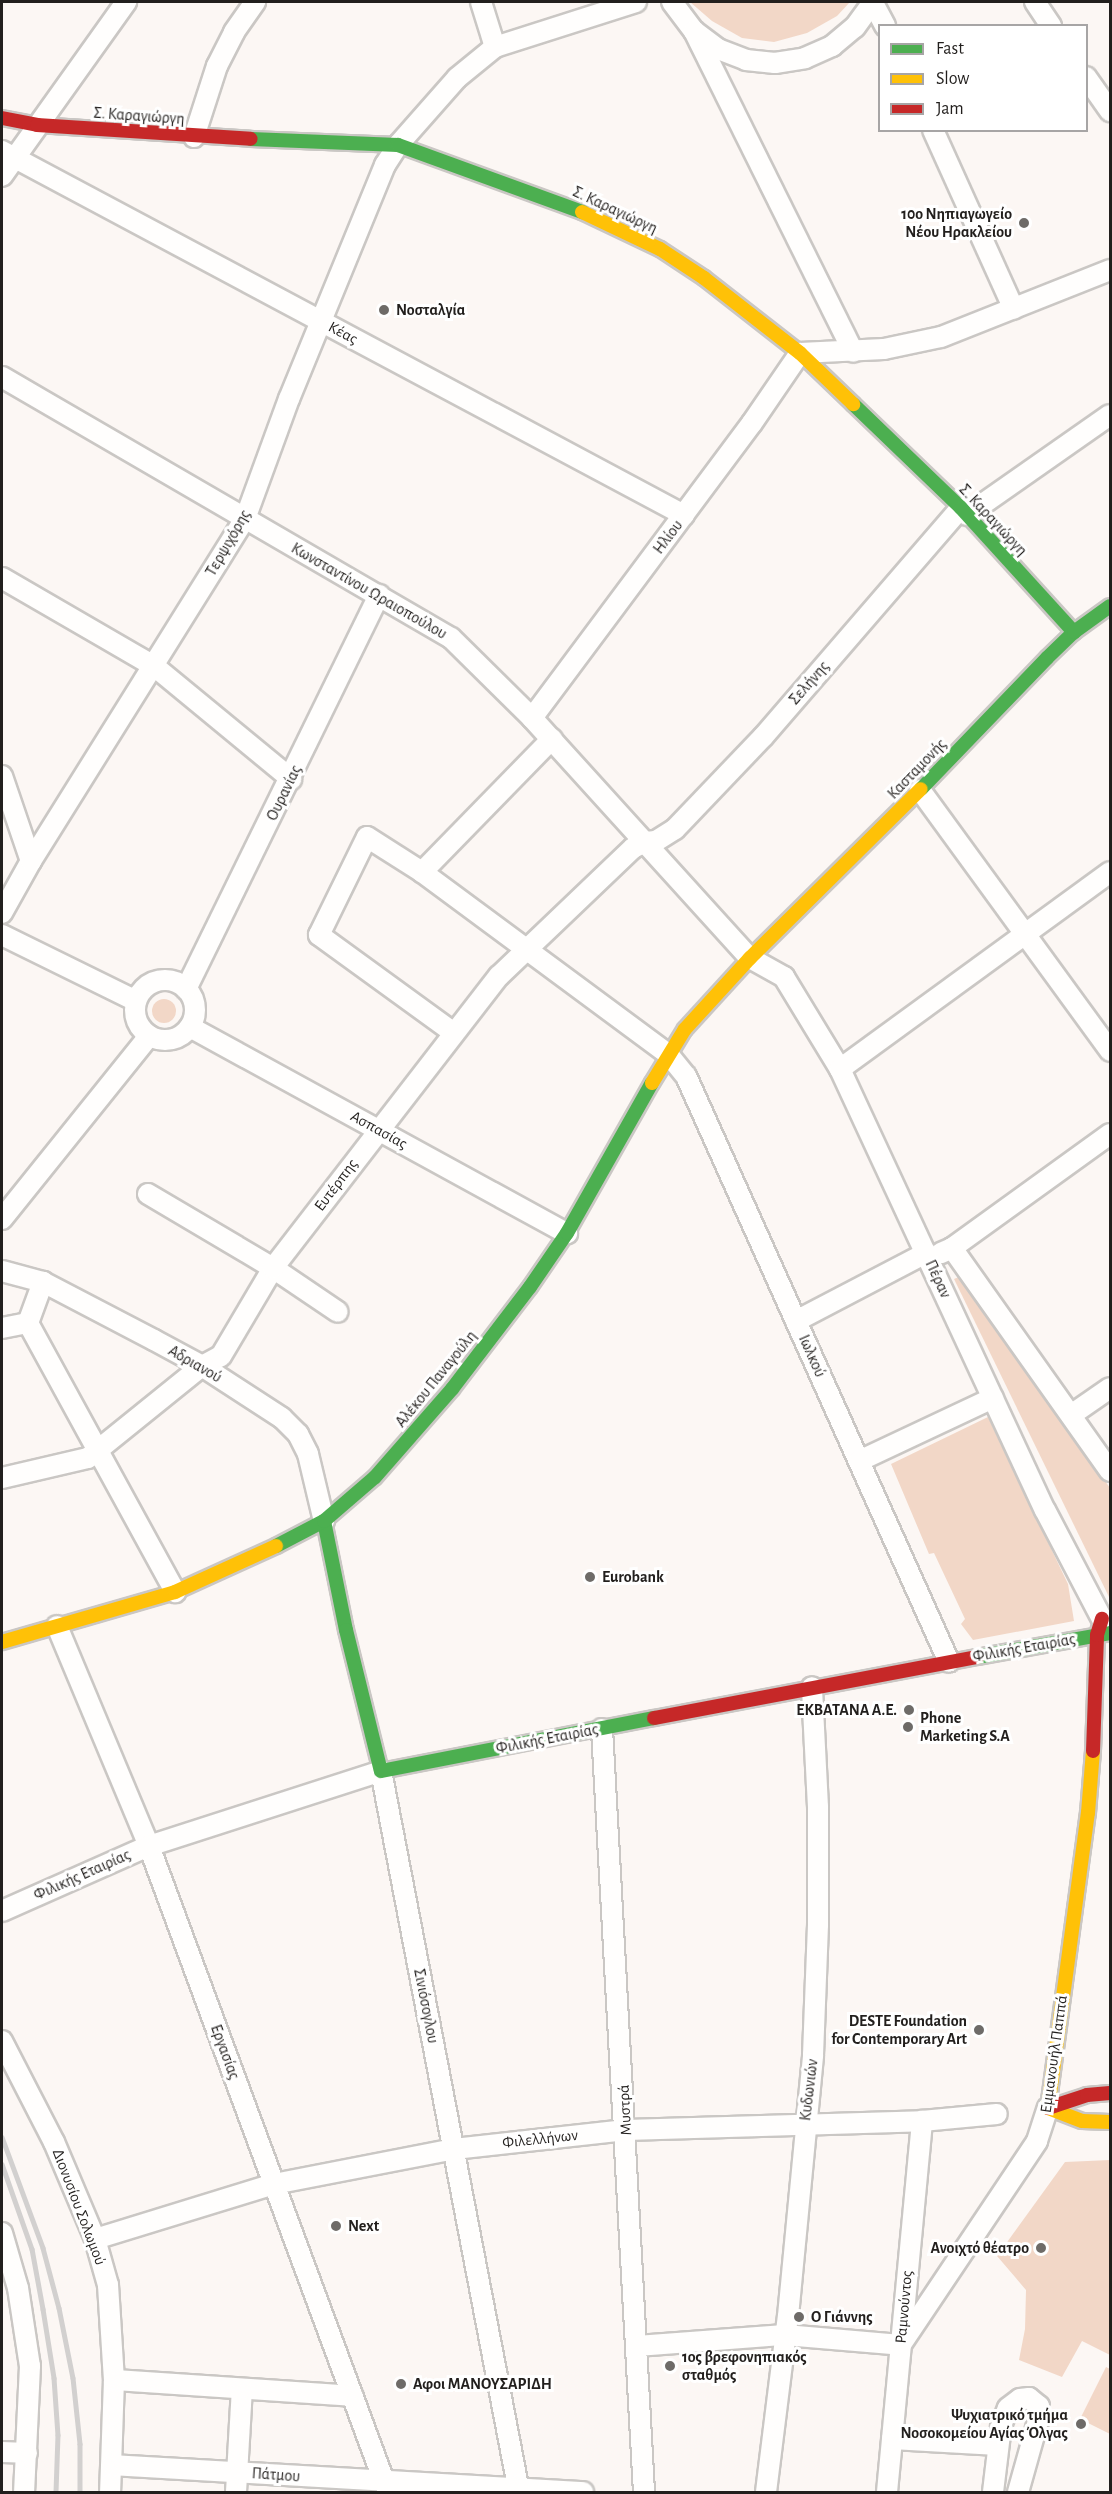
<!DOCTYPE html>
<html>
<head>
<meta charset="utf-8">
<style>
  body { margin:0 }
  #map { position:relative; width:1112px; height:2494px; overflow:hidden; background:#fcf7f4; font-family:"Alegreya Sans",sans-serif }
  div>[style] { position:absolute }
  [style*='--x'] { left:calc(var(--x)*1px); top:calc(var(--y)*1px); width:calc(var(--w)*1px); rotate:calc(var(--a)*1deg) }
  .green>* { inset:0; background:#f2d7c7 }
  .round { border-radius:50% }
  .roads { filter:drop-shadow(2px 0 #cac7c4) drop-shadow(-2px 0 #cac7c4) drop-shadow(0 2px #cac7c4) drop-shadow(0 -2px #cac7c4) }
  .street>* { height:20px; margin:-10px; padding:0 10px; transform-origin:10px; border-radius:10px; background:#fffefd }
  .street>.ring { margin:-10px; padding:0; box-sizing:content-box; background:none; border:20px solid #fffefd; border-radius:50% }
  .fast>* { height:14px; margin:-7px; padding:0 7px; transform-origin:7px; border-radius:7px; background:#4caf50 }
  .slow>* { height:14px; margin:-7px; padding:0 7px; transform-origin:7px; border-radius:7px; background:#ffc107 }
  .jam>* { height:14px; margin:-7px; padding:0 7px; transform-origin:7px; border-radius:7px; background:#c62828 }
  .rail>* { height:4.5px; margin:-2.25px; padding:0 2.25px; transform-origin:2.25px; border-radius:2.25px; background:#d2d0cf }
  .dots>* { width:16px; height:16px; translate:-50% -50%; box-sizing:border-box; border:3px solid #fff; border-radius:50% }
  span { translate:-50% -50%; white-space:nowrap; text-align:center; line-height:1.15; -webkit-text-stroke:6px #fff; paint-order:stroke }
  .street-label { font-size:16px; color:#221f1d }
  .poi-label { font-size:16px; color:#221f1d; font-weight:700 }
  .right { translate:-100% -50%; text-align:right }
  .left { translate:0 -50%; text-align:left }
  .frame { position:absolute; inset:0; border:3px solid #221f1d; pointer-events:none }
  .legend { position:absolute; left:878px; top:24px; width:210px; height:108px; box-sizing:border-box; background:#fff; border:2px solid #a7a5a5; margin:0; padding:8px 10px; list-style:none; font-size:18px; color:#221f1d }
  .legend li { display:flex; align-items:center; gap:12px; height:30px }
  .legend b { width:30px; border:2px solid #a7a5a5 }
</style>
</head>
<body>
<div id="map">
  <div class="green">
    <i style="clip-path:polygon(690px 2px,850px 2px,837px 16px,807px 33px,774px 42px,742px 38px,712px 21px)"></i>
    <i class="round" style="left:152px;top:999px;width:24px;height:24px"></i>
    <i style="clip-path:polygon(961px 1276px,1110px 1488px,1110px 1599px,954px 1279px)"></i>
    <i style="clip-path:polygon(988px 1417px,1068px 1584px,1074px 1621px,973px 1640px,961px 1624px,965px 1619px,934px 1553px,929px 1554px,891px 1464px)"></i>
    <i style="clip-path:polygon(1110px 2160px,1110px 2355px,1082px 2341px,1062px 2377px,1019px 2360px,1025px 2329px,1026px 2290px,997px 2256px,1065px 2162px)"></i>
    <i style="clip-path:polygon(1106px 2367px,1110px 2369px,1110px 2434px,1080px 2419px)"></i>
  </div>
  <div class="roads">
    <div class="street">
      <i style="--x:481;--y:2;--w:47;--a:72.7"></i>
      <i style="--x:672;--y:2;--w:36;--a:53"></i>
      <i style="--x:694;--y:31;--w:30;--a:37"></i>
      <i style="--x:718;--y:49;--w:30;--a:21"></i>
      <i style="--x:746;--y:60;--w:29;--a:6"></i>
      <i style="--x:775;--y:63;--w:30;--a:-9"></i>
      <i style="--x:805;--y:58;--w:30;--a:-24"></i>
      <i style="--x:832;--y:46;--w:30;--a:-40"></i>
      <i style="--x:855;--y:27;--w:31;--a:-54"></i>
      <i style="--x:1035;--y:2;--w:29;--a:56"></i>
      <i style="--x:873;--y:3;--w:26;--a:62"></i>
      <i style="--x:694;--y:31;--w:358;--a:63.6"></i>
      <i style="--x:1086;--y:77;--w:42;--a:54.8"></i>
      <i style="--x:933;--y:130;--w:196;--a:65.7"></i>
      <i style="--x:194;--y:137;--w:75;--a:-72.1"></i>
      <i style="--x:217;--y:66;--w:38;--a:-63"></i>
      <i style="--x:234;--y:32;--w:37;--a:-55"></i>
      <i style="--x:2;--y:151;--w:773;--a:28.09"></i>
      <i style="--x:2;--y:176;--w:214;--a:-54.5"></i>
      <i style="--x:2;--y:377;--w:519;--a:30.17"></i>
      <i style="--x:451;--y:638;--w:114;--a:44.6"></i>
      <i style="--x:532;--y:718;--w:324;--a:47.8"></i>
      <i style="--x:750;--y:958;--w:39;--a:29"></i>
      <i style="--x:784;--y:977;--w:108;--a:58.7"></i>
      <i style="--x:840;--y:1069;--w:486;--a:65.1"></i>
      <i style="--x:1045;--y:1510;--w:123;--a:62.4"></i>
      <i style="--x:967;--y:515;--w:174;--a:-35"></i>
      <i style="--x:2;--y:578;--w:176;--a:30.1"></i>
      <i style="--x:154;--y:666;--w:178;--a:39.5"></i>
      <i style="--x:532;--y:718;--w:368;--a:-53.3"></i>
      <i style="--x:752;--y:423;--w:85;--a:-55.6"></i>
      <i style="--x:800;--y:353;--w:84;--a:-2.7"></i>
      <i style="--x:884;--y:349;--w:58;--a:-11.9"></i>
      <i style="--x:941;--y:337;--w:182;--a:-21.6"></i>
      <i style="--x:2;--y:776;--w:90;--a:71.2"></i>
      <i style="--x:920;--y:790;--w:323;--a:53.9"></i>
      <i style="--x:422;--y:872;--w:186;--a:-45.7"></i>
      <i style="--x:2;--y:913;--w:60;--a:-60.9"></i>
      <i style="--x:31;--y:861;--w:403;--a:-58"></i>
      <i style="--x:245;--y:519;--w:128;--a:-69.9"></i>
      <i style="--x:289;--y:399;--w:253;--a:-67.7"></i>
      <i style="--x:385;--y:165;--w:24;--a:-57"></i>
      <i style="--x:398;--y:145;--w:89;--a:-48.6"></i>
      <i style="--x:457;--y:78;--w:49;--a:-39.2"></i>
      <i style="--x:495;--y:47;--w:148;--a:-17.7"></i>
      <i style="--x:2;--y:935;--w:149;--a:26.2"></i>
      <i class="ring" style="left:135px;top:980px;width:40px;height:40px"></i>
      <i style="--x:186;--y:989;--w:439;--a:-63.9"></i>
      <i style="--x:190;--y:1027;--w:430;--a:28.7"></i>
      <i style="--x:454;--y:1033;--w:167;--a:-144"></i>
      <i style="--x:319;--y:935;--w:109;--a:-63.9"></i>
      <i style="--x:367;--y:837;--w:65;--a:32.5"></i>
      <i style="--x:422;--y:872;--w:306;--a:36.5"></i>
      <i style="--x:668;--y:1054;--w:28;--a:51"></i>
      <i style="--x:686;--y:1076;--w:642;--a:65.83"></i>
      <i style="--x:840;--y:1069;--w:334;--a:-36.1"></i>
      <i style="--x:148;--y:1194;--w:145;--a:30.6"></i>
      <i style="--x:273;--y:1268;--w:78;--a:34.1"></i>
      <i style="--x:2;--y:1219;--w:235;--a:-51.2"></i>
      <i style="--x:952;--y:1248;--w:273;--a:54.7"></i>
      <i style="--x:941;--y:1253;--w:12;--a:-24"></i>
      <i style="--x:952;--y:1248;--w:195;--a:-35.8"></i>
      <i style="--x:2;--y:1271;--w:42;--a:15"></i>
      <i style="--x:43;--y:1282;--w:125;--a:27.6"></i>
      <i style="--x:154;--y:1340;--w:55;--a:28.4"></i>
      <i style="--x:202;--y:1366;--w:95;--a:33"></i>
      <i style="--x:282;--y:1418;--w:23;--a:45"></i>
      <i style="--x:298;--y:1434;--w:22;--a:63"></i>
      <i style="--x:308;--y:1454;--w:69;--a:76.6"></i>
      <i style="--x:796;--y:1321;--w:147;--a:-27.6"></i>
      <i style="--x:28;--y:1323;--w:307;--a:61.3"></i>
      <i style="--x:28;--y:1323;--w:44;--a:-69.9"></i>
      <i style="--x:2;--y:1328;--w:26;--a:-11"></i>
      <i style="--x:1071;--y:1415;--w:47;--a:-34.7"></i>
      <i style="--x:859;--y:1461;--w:148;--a:-25.2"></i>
      <i style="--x:2;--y:1478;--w:88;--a:-13.1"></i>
      <i style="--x:88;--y:1458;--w:146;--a:-38.9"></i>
      <i style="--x:202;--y:1366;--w:21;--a:-28"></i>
      <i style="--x:221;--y:1356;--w:102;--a:-59.4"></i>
      <i style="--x:273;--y:1268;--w:369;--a:-52.3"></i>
      <i style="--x:499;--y:976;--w:185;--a:-43.7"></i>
      <i style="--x:633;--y:848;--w:13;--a:-27"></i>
      <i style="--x:645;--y:842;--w:11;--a:-5"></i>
      <i style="--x:656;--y:841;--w:22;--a:-32"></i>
      <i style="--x:675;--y:829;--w:127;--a:-46.3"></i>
      <i style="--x:763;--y:737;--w:303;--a:-49.2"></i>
      <i style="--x:57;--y:1626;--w:238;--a:67.3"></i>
      <i style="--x:149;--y:1846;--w:689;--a:69.7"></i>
      <i style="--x:602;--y:1729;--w:764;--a:86.85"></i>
      <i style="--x:2;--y:1911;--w:161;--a:-23.9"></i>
      <i style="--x:149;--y:1846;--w:244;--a:-17.9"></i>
      <i style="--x:381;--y:1771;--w:734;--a:79.16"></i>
      <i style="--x:2;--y:2041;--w:114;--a:62.8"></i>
      <i style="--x:54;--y:2142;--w:105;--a:67.1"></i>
      <i style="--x:95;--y:2239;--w:48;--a:74.2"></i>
      <i style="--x:108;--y:2285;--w:95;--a:86.4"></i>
      <i style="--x:114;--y:2380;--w:112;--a:92"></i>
      <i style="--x:2;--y:2233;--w:57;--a:73.8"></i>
      <i style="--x:18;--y:2288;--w:79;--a:81.3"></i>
      <i style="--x:30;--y:2366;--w:126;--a:92.7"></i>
      <i style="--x:95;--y:2239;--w:187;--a:-17.1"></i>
      <i style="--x:274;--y:2184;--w:183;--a:-11"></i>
      <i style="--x:454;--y:2149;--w:173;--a:-6.3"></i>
      <i style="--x:626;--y:2130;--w:296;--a:-1.7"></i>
      <i style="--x:922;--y:2121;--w:75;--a:-5.3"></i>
      <i style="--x:902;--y:2343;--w:243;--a:-56.2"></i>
      <i style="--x:1037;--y:2141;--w:35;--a:-72"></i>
      <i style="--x:637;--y:2346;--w:148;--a:-4.3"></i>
      <i style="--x:785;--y:2335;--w:116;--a:4.9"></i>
      <i style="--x:114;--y:2380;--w:239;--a:3.8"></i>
      <i style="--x:892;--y:2439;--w:106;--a:3.2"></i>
      <i style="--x:2;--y:2452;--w:25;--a:2"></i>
      <i style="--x:112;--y:2465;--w:472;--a:3.3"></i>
      <i style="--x:236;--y:2492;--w:103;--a:-86.7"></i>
      <i style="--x:766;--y:2492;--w:177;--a:-82.9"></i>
      <i style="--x:788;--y:2316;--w:262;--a:-84.5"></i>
      <i style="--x:813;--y:2055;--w:131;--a:-87.8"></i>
      <i style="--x:818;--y:1924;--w:117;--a:-90"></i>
      <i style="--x:818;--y:1807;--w:120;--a:-92.9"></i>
      <i style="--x:887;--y:2492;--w:373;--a:-84.6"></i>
      <i style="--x:993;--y:2492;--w:66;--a:-83.1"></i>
      <i style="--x:1001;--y:2426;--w:19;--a:-69"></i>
      <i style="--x:1008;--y:2408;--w:15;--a:-37"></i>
      <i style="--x:1020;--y:2399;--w:9;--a:-6"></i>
      <i style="--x:1029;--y:2398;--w:13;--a:39"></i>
      <i style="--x:1039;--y:2406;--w:15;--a:94"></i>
      <i style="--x:1038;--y:2421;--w:74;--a:105.7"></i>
    </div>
    <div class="fast">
      <i style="--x:251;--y:139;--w:147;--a:2.3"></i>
      <i style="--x:398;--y:145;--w:196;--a:20"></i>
      <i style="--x:853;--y:404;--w:150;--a:43.9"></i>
      <i style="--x:961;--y:508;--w:168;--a:47.7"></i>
      <i style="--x:921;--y:789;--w:182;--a:-46.1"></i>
      <i style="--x:1047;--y:658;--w:37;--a:-44"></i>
      <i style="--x:1074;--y:632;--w:44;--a:-35.8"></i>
      <i style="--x:324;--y:1521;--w:111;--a:78.6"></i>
      <i style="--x:346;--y:1630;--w:145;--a:76.1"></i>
      <i style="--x:381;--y:1771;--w:278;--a:-11"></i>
      <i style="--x:276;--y:1546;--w:54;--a:-27.5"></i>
      <i style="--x:324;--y:1521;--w:67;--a:-40.8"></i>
      <i style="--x:375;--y:1477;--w:117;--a:-48.8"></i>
      <i style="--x:452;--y:1389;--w:128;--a:-52.6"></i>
      <i style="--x:530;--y:1287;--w:65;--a:-55.6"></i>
      <i style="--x:567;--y:1233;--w:172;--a:-60.5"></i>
      <i style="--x:977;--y:1657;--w:135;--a:-10.2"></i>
    </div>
    <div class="slow">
      <i style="--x:582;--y:212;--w:86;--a:25.4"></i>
      <i style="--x:660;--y:249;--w:53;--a:33.4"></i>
      <i style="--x:704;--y:278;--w:122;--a:38"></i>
      <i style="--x:800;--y:353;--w:74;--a:43.9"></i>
      <i style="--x:652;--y:1083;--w:63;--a:-58.6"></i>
      <i style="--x:685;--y:1029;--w:96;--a:-47.5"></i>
      <i style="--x:750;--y:958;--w:240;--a:-44.7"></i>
      <i style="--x:2;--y:1642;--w:180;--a:-16.1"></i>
      <i style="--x:175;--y:1592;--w:111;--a:-24.5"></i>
      <i style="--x:1048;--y:2108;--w:298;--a:-82.3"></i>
      <i style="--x:1088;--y:1813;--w:62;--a:-85.4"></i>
      <i style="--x:1048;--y:2108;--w:36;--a:21"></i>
      <i style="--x:1082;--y:2121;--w:28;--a:2"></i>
    </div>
    <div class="jam">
      <i style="--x:2;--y:118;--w:36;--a:11"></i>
      <i style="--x:37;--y:125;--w:214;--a:3.7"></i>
      <i style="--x:654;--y:1718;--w:329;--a:-10.7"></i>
      <i style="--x:1093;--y:1751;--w:116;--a:-88"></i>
      <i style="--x:1097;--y:1635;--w:17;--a:-73"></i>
      <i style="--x:1048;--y:2108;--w:41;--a:-18.4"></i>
      <i style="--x:1087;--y:2095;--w:23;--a:-5"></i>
    </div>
  </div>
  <div class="rail">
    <i style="--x:2;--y:2137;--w:118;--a:69.7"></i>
    <i style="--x:43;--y:2248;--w:62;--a:75.1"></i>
    <i style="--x:59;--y:2308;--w:71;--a:78.7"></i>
    <i style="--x:73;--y:2378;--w:66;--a:83.9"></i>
    <i style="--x:80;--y:2444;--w:48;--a:90"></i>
    <i style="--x:2;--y:2164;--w:90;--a:70.6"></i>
    <i style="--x:32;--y:2249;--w:61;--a:79.6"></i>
    <i style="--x:43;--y:2309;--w:70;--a:80.9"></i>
    <i style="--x:54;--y:2378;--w:57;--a:86"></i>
    <i style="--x:58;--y:2435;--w:57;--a:92"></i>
  </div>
  <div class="dots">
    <i style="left:1024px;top:223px;background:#6e6b68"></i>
    <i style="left:384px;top:310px;background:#6e6b68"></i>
    <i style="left:590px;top:1577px;background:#6e6b68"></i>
    <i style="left:909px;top:1710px;background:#6e6b68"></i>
    <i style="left:908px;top:1727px;background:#6e6b68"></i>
    <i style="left:979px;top:2030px;background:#6e6b68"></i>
    <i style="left:336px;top:2226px;background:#6e6b68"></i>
    <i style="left:1041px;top:2248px;background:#6e6b68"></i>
    <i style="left:799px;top:2317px;background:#6e6b68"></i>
    <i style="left:670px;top:2366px;background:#6e6b68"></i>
    <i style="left:401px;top:2384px;background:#6e6b68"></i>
    <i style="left:1081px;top:2424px;background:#6e6b68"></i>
  </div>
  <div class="street-label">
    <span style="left:139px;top:116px;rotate:4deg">Σ. Καραγιώργη</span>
    <span style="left:615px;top:210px;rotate:25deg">Σ. Καραγιώργη</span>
    <span style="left:343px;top:333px;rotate:28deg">Κέας</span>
    <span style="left:993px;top:520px;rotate:47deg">Σ. Καραγιώργη</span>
    <span style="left:668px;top:537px;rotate:-53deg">Ηλίου</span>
    <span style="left:228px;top:543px;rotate:-60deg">Τερψιχόρης</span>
    <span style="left:369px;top:591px;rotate:30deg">Κωνσταντίνου Ωραιοπούλου</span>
    <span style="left:809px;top:683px;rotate:-49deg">Σελήνης</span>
    <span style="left:917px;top:769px;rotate:-46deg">Κασταμονής</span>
    <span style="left:284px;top:793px;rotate:-64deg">Ουρανίας</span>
    <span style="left:379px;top:1130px;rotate:29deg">Ασπασίας</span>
    <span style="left:336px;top:1185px;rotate:-53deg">Ευτέρπης</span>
    <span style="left:938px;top:1279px;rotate:65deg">Πέραν</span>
    <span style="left:812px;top:1356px;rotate:66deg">Ιωλκού</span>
    <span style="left:195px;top:1364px;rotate:30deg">Αδριανού</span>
    <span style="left:436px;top:1379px;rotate:-51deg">Αλέκου Παναγούλη</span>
    <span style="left:1024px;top:1648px;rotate:-10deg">Φιλικής Εταιρίας</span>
    <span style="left:547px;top:1739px;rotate:-11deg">Φιλικής Εταιρίας</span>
    <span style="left:82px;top:1875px;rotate:-24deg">Φιλικής Εταιρίας</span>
    <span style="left:426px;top:2006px;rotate:79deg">Σινιόσογλου</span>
    <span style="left:225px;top:2052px;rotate:70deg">Εργασίας</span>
    <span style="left:1054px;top:2054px;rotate:-82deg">Εμμανουήλ Παππά</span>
    <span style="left:809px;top:2090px;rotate:-83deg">Κυδωνιών</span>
    <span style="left:625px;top:2110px;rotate:-93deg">Μυστρά</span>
    <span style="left:540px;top:2139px;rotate:-6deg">Φιλελλήνων</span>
    <span style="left:79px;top:2207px;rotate:69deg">Διονυσίου Σολωμού</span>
    <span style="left:904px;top:2307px;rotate:-85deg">Ραμνούντος</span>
    <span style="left:276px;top:2475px;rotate:4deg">Πάτμου</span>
  </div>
  <div class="poi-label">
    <span class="right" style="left:1012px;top:223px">10ο Νηπιαγωγείο<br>Νέου Ηρακλείου</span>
    <span class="left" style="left:396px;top:310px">Νοσταλγία</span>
    <span class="left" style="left:602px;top:1577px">Eurobank</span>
    <span class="right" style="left:897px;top:1710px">ΕΚΒΑΤΑΝΑ Α.Ε.</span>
    <span class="left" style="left:920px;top:1727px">Phone<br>Marketing S.A</span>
    <span class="right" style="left:967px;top:2030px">DESTE Foundation<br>for Contemporary Art</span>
    <span class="left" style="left:348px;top:2226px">Next</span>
    <span class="right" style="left:1029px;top:2248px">Ανοιχτό θέατρο</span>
    <span class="left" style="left:811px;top:2317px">Ο Γιάννης</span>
    <span class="left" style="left:682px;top:2366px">1ος βρεφονηπιακός<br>σταθμός</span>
    <span class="left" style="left:413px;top:2384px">Αφοι ΜΑΝΟΥΣΑΡΙΔΗ</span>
    <span class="right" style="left:1068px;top:2424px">Ψυχιατρικό τμήμα<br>Νοσοκομείου Αγίας Όλγας</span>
  </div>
  <div class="frame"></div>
  <ul class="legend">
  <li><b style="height:8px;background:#4caf50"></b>Fast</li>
  <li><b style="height:8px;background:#ffc107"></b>Slow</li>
  <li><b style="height:8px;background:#c62828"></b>Jam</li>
  </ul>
</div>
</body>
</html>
